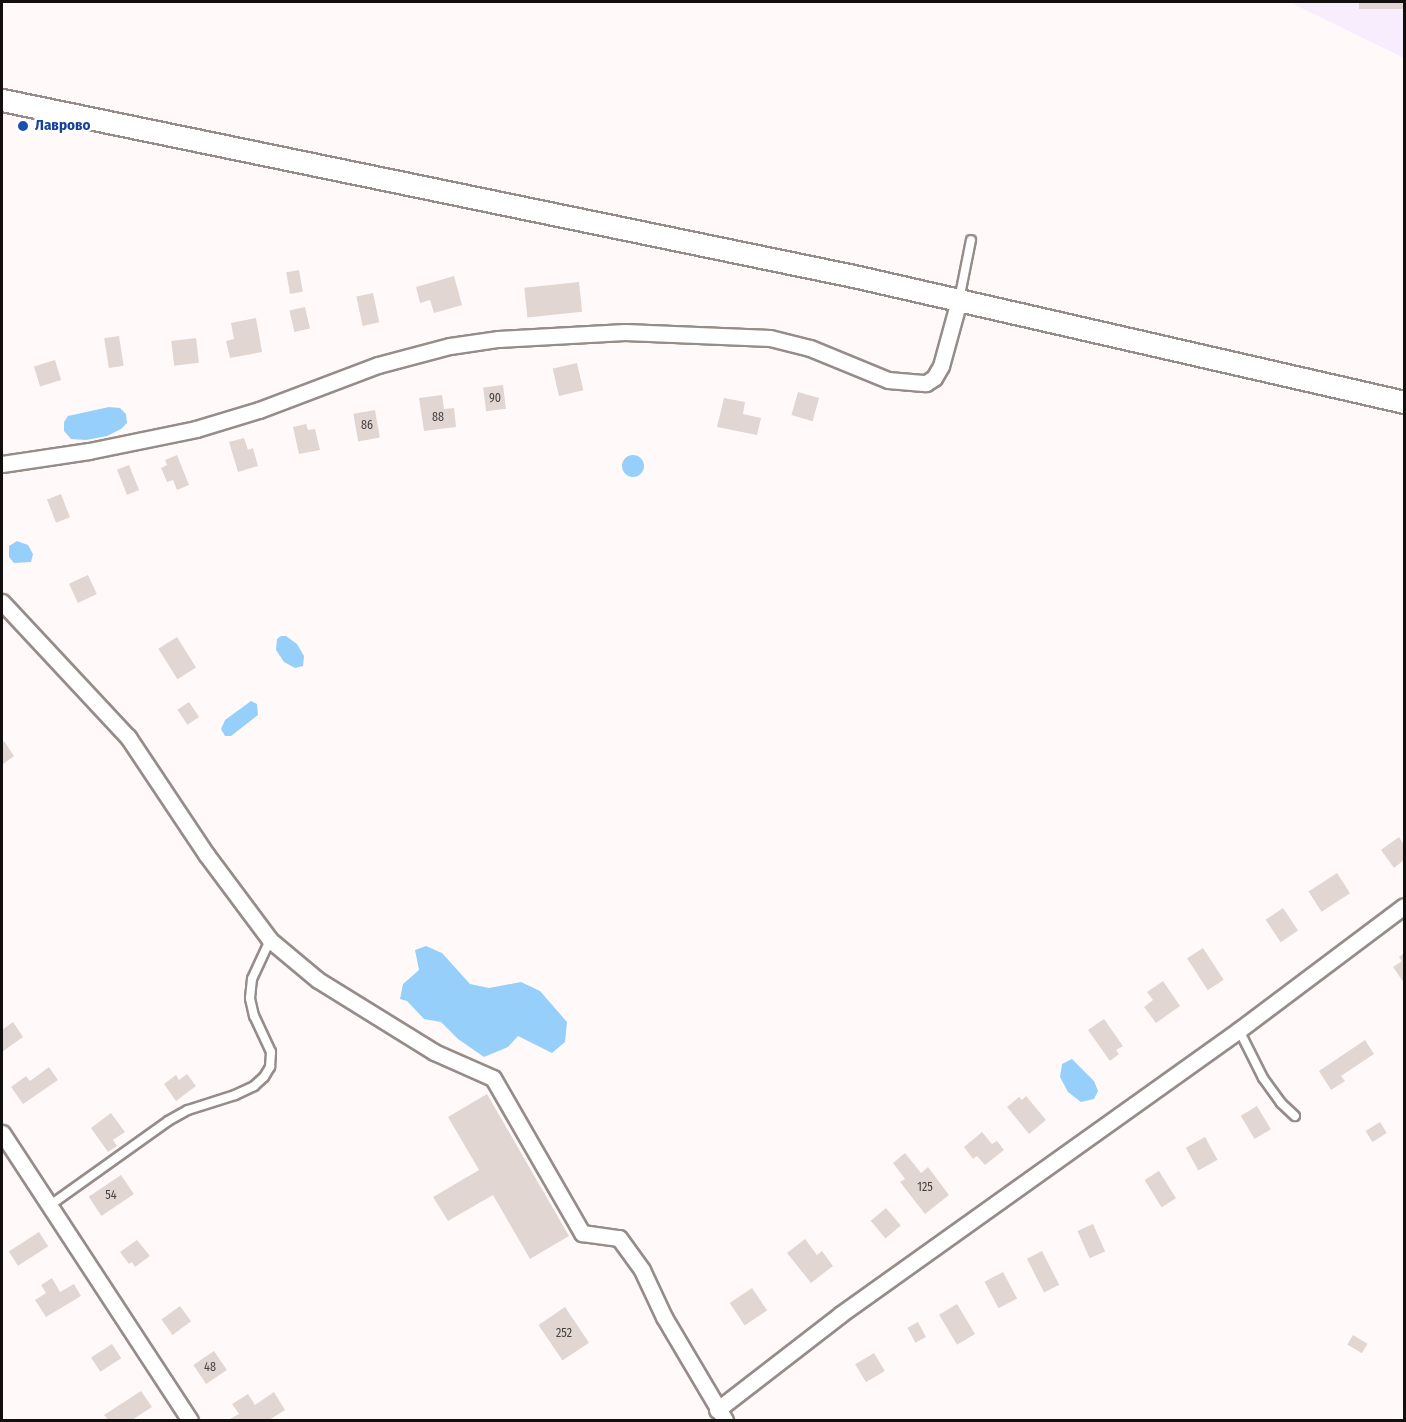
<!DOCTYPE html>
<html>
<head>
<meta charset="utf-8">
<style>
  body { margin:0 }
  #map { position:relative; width:1406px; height:1422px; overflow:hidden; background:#fffaf9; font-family:"Fira Sans Condensed",sans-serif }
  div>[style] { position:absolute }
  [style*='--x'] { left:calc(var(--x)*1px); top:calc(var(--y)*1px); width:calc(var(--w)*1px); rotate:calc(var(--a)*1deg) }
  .industrial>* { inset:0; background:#f8edfd }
  .water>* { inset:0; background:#96cff9 }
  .round { border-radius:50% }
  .building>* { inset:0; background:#e1d6d2; transform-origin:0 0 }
  .roads { filter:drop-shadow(2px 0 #968c89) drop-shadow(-2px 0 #968c89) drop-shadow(0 2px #968c89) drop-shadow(0 -2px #968c89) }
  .service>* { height:8px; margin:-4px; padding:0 4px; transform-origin:4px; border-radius:4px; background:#fff }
  .minor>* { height:15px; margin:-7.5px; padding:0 7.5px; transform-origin:7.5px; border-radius:7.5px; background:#fff }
  .secondary>* { height:21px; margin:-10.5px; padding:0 10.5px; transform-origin:10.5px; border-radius:10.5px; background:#fff }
  .dots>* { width:16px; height:16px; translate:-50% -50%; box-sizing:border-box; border:3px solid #fff; border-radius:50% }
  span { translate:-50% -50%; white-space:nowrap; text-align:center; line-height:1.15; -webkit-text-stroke:5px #fff; paint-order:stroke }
  .number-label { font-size:12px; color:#46413f }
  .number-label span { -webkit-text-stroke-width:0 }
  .transit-label { font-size:15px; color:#164399; font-weight:700 }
  .left { translate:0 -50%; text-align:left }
  .frame { position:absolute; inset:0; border:3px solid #130f0e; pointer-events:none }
</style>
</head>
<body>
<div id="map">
  <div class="industrial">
    <i style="clip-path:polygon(1289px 2px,1404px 2px,1404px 58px)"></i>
  </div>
  <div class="water">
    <i style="clip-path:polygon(109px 407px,120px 408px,126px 414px,127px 423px,121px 429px,107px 436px,86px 440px,71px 439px,64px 431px,64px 422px,68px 416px)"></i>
    <i class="round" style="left:622px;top:455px;width:22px;height:22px"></i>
    <i style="clip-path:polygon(17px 541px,28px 545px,33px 554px,31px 562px,14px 563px,9px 557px,9px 546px)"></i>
    <i style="clip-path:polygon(281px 636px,286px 636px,297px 644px,304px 656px,303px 666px,295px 668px,284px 662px,276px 650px,277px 639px)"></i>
    <i style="clip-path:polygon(251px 701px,257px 704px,258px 715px,231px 736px,225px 736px,221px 729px,225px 720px)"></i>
    <i style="clip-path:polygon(426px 946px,442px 953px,470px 984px,489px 988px,521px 982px,540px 991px,567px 1022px,565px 1042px,552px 1053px,518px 1036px,508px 1047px,484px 1057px,458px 1039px,441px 1022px,424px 1019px,407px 1001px,400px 999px,403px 984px,419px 970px,415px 950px)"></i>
    <i style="clip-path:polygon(1072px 1059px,1094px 1081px,1098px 1091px,1094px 1099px,1081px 1102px,1068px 1092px,1060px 1077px,1062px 1064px)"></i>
  </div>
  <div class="building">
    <i style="left:1359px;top:2px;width:45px;height:7px"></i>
    <i style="left:299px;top:270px;width:22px;height:13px;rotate:80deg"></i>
    <i style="clip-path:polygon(454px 276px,462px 305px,434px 313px,430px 300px,420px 303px,416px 287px)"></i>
    <i style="left:579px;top:282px;width:30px;height:55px;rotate:84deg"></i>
    <i style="left:373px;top:293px;width:30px;height:17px;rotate:78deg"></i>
    <i style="left:305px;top:307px;width:22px;height:16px;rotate:77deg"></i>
    <i style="clip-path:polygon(256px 318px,262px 352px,230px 358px,226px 341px,234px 339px,231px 323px)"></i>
    <i style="left:119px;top:336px;width:30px;height:15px;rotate:81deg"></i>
    <i style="left:196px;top:338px;width:25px;height:25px;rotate:83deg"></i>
    <i style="left:55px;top:360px;width:21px;height:22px;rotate:73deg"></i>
    <i style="left:577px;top:363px;width:28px;height:25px;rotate:77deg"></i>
    <i style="left:503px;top:385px;width:24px;height:20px;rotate:83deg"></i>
    <i style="left:798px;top:392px;width:22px;height:24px;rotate:16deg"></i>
    <i style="clip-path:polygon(442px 395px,444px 409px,454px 408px,456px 427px,424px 431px,419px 398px)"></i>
    <i style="clip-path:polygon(724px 398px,745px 402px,743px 414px,761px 418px,757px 435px,717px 427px)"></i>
    <i style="left:375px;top:410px;width:28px;height:22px;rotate:80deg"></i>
    <i style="clip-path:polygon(306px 424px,308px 430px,315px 429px,320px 450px,299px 454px,293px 427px)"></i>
    <i style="clip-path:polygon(244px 438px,248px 450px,253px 448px,258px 466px,238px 472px,229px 442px)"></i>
    <i style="clip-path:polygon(177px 455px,189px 485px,177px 490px,173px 480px,167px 482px,161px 468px,167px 465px,165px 460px)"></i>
    <i style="left:129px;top:465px;width:27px;height:13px;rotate:68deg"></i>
    <i style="left:61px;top:494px;width:25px;height:15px;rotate:69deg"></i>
    <i style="left:88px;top:575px;width:21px;height:21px;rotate:65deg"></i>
    <i style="left:177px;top:637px;width:36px;height:22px;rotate:58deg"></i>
    <i style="left:189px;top:702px;width:18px;height:14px;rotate:56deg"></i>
    <i style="clip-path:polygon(4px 741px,14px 756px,2px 765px,2px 743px)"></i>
    <i style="clip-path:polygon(1399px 837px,1404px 845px,1404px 860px,1394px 868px,1381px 850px)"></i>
    <i style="left:1337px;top:873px;width:24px;height:34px;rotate:57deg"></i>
    <i style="left:1283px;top:908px;width:27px;height:21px;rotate:56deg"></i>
    <i style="left:1203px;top:948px;width:38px;height:19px;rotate:57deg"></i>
    <i style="clip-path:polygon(1404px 953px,1404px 983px,1393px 967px,1402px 961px,1399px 957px)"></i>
    <i style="clip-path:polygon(1163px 981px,1180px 1006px,1156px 1023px,1144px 1007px,1153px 1000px,1147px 992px)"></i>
    <i style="clip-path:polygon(1104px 1019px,1123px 1046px,1116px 1050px,1119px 1054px,1110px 1061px,1088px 1030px)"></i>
    <i style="clip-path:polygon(13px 1022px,23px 1037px,2px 1052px,2px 1030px)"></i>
    <i style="clip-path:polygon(1365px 1040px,1374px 1054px,1341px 1076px,1345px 1081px,1331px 1090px,1319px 1071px)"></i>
    <i style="clip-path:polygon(49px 1067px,58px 1080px,23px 1104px,11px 1087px,26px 1076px,30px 1081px)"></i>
    <i style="clip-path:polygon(187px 1074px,196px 1086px,176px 1101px,164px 1084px,176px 1075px,179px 1080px)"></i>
    <i style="clip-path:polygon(487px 1094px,569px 1236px,530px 1259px,493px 1195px,448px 1221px,433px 1197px,479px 1170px,448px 1117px)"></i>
    <i style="clip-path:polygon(1026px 1096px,1046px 1120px,1029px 1134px,1007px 1107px,1019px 1097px,1022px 1100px)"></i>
    <i style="left:1257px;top:1106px;width:27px;height:19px;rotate:59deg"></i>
    <i style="clip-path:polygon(111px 1113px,125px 1132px,113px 1140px,117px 1146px,108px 1152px,91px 1128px)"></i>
    <i style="left:1380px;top:1122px;width:13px;height:17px;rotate:58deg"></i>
    <i style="clip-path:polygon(982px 1132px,992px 1144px,997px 1141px,1004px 1150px,985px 1165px,977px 1156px,973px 1159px,964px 1147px)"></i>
    <i style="left:1205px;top:1137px;width:26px;height:22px;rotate:61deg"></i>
    <i style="clip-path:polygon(905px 1153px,921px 1173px,928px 1167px,949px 1195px,925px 1214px,900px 1182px,905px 1179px,893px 1163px)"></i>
    <i style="left:1159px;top:1171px;width:32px;height:17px;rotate:58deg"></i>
    <i style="left:121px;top:1175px;width:23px;height:39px;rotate:56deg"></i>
    <i style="left:886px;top:1208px;width:23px;height:20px;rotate:50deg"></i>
    <i style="left:1093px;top:1224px;width:30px;height:17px;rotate:66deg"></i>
    <i style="left:39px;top:1232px;width:17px;height:36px;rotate:57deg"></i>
    <i style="clip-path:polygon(805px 1239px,817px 1255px,822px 1251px,833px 1266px,811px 1283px,787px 1253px)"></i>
    <i style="clip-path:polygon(137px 1240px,150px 1256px,135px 1267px,132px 1262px,129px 1264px,120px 1252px)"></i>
    <i style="left:1042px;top:1251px;width:38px;height:17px;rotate:63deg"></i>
    <i style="left:1003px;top:1272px;width:30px;height:21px;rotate:62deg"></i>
    <i style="clip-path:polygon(52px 1278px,60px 1292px,74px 1284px,81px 1296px,46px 1317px,35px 1300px,46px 1293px,41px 1285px)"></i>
    <i style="left:752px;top:1288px;width:27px;height:27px;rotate:56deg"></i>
    <i style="left:957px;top:1304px;width:35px;height:21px;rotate:59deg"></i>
    <i style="left:180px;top:1306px;width:19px;height:23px;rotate:54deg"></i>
    <i style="left:565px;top:1307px;width:43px;height:32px;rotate:56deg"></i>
    <i style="left:918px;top:1322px;width:17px;height:12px;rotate:62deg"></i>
    <i style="left:1353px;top:1335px;width:17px;height:11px;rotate:31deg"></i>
    <i style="left:112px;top:1344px;width:17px;height:25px;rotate:57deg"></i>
    <i style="left:214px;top:1351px;width:23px;height:25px;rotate:56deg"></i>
    <i style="left:874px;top:1353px;width:21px;height:22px;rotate:59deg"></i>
    <i style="clip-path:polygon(141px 1391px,152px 1407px,132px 1420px,108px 1420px,104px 1415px)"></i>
    <i style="clip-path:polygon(274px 1392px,285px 1410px,269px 1420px,228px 1420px,239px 1414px,232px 1404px,248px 1394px,255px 1405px)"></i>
  </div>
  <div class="roads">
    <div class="service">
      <i style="--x:959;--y:300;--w:61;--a:-78.7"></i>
      <i style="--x:1239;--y:1030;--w:54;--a:63.4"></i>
      <i style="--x:1263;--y:1078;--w:31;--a:54"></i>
      <i style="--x:1281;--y:1103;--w:19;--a:43"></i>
      <i style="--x:49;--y:1206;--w:146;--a:-35.5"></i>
      <i style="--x:168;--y:1121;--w:23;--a:-29"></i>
      <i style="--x:188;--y:1110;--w:49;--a:-17.7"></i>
      <i style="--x:235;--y:1095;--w:21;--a:-25"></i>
      <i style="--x:254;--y:1086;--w:13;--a:-42"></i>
      <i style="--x:264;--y:1077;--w:12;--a:-59"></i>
      <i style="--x:270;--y:1067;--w:15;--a:-86"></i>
      <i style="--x:271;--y:1052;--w:40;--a:-115"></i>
      <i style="--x:254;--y:1016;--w:18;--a:-103"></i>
      <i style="--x:250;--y:998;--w:19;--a:-84"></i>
      <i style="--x:252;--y:979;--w:43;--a:-65.2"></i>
    </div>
    <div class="minor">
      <i style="--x:2;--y:464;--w:88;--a:-8.5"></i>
      <i style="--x:89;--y:451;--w:109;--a:-11.6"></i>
      <i style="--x:196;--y:429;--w:66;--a:-16.8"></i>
      <i style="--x:259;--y:410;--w:127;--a:-20.7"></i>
      <i style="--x:378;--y:365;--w:74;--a:-14.8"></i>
      <i style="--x:450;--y:346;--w:49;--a:-8.3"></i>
      <i style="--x:498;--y:339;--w:127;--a:-3.2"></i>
      <i style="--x:625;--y:332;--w:145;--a:2.4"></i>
      <i style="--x:770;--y:338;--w:41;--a:14"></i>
      <i style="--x:810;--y:348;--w:84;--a:22.3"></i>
      <i style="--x:888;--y:380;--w:38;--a:5"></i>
      <i style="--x:926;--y:383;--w:9;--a:-32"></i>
      <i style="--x:934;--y:378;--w:14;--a:-60"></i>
      <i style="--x:941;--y:366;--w:68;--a:-74.7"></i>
      <i style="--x:2;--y:602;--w:185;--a:47"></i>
      <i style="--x:128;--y:737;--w:141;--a:56.3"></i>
      <i style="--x:206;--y:854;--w:107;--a:53.3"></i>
      <i style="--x:270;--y:940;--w:62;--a:39.8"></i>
      <i style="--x:318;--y:980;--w:137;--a:31.8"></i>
      <i style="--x:434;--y:1052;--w:64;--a:23.8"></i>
      <i style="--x:493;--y:1078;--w:179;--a:60.1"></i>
      <i style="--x:582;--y:1233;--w:37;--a:8"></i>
      <i style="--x:619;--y:1238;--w:39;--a:54"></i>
      <i style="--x:642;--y:1270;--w:52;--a:64.9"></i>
      <i style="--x:664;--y:1317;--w:120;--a:59.4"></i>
      <i style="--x:2;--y:1133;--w:343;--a:56.8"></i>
      <i style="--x:717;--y:1410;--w:157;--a:-37.7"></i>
      <i style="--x:841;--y:1314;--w:489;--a:-35.5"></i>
      <i style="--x:1239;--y:1030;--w:206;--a:-36.9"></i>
    </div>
    <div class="secondary">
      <i style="--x:2;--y:100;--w:874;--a:11.68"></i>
      <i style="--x:858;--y:277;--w:560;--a:12.89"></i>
    </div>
  </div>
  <div class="dots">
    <i style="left:23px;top:126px;background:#1a4fb4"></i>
  </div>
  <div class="number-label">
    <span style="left:495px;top:399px">90</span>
    <span style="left:438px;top:418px">88</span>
    <span style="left:367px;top:426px">86</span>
    <span style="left:925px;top:1188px">125</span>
    <span style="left:111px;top:1196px">54</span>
    <span style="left:564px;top:1334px">252</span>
    <span style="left:210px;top:1368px">48</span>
  </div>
  <div class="transit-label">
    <span class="left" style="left:35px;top:126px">Лаврово</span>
  </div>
  <div class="frame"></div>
</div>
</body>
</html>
